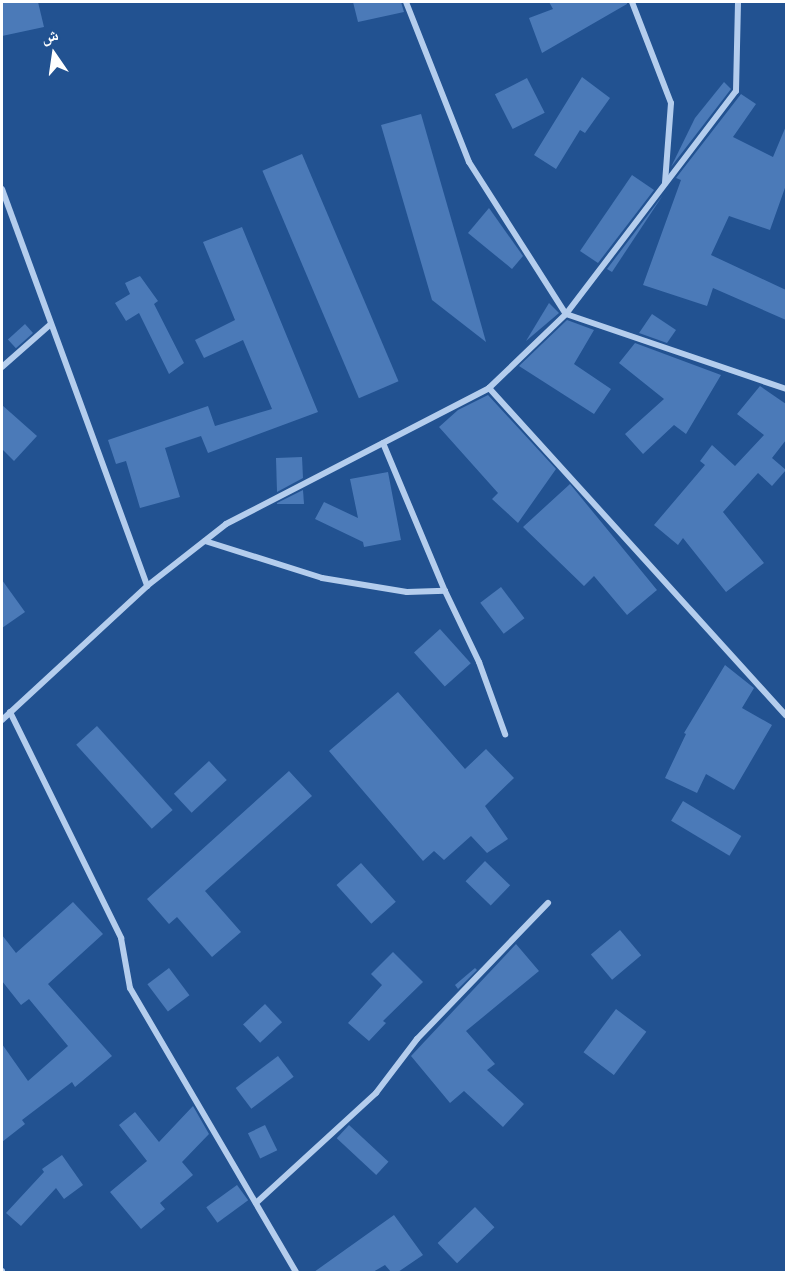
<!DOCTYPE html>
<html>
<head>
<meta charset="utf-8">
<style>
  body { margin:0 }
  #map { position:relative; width:788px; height:1274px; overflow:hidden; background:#225291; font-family:Figtree,"Noto Naskh Arabic",sans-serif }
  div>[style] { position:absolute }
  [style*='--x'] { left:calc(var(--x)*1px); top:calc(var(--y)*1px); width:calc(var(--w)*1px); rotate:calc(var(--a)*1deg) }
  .building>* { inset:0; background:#4b7ab8; transform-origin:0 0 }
  .minor>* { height:6px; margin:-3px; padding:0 3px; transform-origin:3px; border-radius:3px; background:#b4cded }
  span { translate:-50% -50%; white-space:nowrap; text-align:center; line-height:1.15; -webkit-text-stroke:5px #225291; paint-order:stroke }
  .frame { position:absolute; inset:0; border:3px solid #fff; pointer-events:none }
  .north { position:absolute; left:24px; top:24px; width:60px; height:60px; -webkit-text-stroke:4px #225291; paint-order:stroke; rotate:347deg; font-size:16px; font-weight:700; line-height:24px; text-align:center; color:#fff }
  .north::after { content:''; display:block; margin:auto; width:21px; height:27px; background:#fff; clip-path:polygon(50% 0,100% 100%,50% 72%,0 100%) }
</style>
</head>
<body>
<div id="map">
  <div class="building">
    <i style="clip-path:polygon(2px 2px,38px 2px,44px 27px,2px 36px)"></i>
    <i style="clip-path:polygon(353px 2px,401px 2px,404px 12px,358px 22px)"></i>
    <i style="clip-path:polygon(549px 2px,627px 2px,627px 4px,542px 53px,529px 18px,553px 9px)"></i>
    <i style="clip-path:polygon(582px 77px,610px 98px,585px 133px,580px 130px,556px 169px,534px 155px)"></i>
    <i style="left:527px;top:78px;width:39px;height:36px;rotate:63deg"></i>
    <i style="clip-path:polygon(724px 82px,731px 89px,671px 167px,695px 118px)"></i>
    <i style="clip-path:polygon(741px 94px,756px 104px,733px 137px,773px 157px,786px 126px,786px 185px,770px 230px,729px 216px,711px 255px,786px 290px,786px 320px,713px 288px,707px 306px,643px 285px,681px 180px,676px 178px)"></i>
    <i style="clip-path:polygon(421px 114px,463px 260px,486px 342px,432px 300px,381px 125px)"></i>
    <i style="left:302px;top:154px;width:247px;height:43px;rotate:67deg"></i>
    <i style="clip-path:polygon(632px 175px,654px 190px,598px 263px,580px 251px)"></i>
    <i style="clip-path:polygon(663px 195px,612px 272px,607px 269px)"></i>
    <i style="clip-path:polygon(489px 208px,523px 256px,512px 269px,468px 233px)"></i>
    <i style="clip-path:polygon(242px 227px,318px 412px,208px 453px,201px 436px,165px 448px,180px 497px,140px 508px,126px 461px,116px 464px,108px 440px,208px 406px,215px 426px,272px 409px,243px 340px,204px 358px,195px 340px,235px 320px,203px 242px)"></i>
    <i style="clip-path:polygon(140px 276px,158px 301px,154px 304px,184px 363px,169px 374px,139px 313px,126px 321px,115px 303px,130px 294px,125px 283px)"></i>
    <i style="clip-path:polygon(549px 303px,559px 313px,526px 341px)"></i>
    <i style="clip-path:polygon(652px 314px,676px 330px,667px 343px,639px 333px)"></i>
    <i style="clip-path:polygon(567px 320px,594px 330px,574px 364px,611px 389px,594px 414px,519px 366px)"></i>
    <i style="left:25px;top:324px;width:12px;height:23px;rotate:48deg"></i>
    <i style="clip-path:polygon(635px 343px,721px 375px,686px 434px,674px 425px,643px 454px,625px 434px,664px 399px,619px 363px)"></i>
    <i style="clip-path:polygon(760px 386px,786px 404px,786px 440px,772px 458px,786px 470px,772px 486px,758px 473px,723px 512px,764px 563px,726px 592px,683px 538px,678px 545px,654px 525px,705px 465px,700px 461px,712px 445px,735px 466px,764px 435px,737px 414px)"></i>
    <i style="clip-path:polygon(488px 395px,556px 469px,518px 523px,492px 499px,498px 493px,439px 427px,458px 410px)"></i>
    <i style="clip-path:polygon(2px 405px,37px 436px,14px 461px,2px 449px)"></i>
    <i style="clip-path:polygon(302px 457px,303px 478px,277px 492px,276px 458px)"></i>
    <i style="clip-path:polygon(388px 472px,401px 540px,364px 547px,363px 542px,315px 519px,324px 502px,358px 518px,350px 479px)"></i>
    <i style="clip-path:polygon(570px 484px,657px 590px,627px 615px,594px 576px,584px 586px,523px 527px)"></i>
    <i style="clip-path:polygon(303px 490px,304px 504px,277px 504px,277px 503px)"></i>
    <i style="clip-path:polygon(2px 580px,25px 612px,2px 628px)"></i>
    <i style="left:501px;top:587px;width:39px;height:26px;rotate:53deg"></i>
    <i style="left:440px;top:629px;width:46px;height:35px;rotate:48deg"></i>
    <i style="clip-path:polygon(725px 665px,754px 688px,742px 708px,772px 725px,734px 790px,706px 774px,697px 793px,665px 778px,686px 734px,684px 733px)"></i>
    <i style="clip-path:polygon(398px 692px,465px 769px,486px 749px,514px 778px,485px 806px,508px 839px,487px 853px,471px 836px,444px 860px,434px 851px,423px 861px,329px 751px)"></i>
    <i style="left:97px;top:726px;width:113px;height:28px;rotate:48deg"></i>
    <i style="left:209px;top:761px;width:26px;height:48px;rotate:47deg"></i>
    <i style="clip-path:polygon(289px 771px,312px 796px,205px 891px,241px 932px,212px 957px,177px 917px,169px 924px,147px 899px)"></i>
    <i style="left:683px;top:801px;width:68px;height:23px;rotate:31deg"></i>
    <i style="left:485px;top:861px;width:35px;height:28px;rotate:44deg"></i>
    <i style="left:361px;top:863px;width:52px;height:33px;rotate:48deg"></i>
    <i style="clip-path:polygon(73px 902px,103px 934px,48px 984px,112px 1056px,75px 1087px,72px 1082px,22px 1120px,25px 1124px,2px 1142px,2px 1044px,28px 1081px,68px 1046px,29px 999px,21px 1005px,2px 981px,2px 935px,16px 953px)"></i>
    <i style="left:620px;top:930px;width:33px;height:38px;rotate:50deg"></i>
    <i style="clip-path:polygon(516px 944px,539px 971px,466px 1031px,495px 1064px,487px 1070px,524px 1104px,503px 1127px,464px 1091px,450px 1103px,411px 1056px)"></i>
    <i style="clip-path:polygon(393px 952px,423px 982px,383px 1021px,386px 1023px,369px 1041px,348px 1023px,382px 985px,371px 974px)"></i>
    <i style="left:169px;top:968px;width:34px;height:27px;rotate:53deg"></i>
    <i style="clip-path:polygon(475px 968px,477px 970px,458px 989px,455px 985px)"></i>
    <i style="left:265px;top:1004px;width:25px;height:30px;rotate:47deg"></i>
    <i style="left:616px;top:1009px;width:38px;height:54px;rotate:37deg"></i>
    <i style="left:278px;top:1056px;width:26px;height:53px;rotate:53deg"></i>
    <i style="clip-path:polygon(193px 1106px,209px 1134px,182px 1162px,193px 1175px,160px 1203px,165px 1209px,141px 1229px,110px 1192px,147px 1161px,119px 1125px,135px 1112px,159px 1142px)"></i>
    <i style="left:265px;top:1125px;width:28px;height:19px;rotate:64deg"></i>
    <i style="left:349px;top:1125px;width:54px;height:18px;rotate:43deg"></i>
    <i style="clip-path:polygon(62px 1155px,83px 1185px,64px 1199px,56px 1188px,21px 1226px,6px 1213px,44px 1172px,42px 1169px)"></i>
    <i style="left:237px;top:1185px;width:19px;height:38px;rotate:54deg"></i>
    <i style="left:475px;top:1207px;width:28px;height:52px;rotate:46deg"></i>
    <i style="clip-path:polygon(394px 1215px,423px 1255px,398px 1272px,391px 1272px,385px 1265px,373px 1272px,314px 1272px)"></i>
  </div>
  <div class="minor">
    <i style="--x:406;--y:2;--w:172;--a:68.5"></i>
    <i style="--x:469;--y:162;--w:180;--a:57.5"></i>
    <i style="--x:566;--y:314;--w:232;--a:18.8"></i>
    <i style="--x:632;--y:2;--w:108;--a:68.9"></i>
    <i style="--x:671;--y:103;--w:80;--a:94.3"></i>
    <i style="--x:2;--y:189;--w:423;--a:69.9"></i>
    <i style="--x:2;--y:367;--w:65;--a:-41.3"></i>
    <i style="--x:489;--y:388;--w:442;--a:47.8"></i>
    <i style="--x:383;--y:443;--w:160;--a:67.3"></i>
    <i style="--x:445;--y:591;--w:79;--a:64.4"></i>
    <i style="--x:479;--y:662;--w:77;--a:70.1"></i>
    <i style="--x:205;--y:541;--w:123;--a:17.5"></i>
    <i style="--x:322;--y:578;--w:86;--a:9.4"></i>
    <i style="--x:407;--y:592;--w:38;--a:-2"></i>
    <i style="--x:10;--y:712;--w:252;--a:63.8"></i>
    <i style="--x:121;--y:938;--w:51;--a:79.8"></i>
    <i style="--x:130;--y:988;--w:329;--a:59.7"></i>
    <i style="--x:2;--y:720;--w:197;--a:-42.7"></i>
    <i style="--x:147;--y:586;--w:100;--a:-38.1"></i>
    <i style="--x:226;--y:524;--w:296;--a:-27.3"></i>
    <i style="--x:489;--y:388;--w:107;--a:-43.9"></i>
    <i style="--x:566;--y:314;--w:280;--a:-52.7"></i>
    <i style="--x:736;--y:91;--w:89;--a:-88.7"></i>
    <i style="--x:256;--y:1203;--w:163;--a:-42.5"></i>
    <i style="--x:376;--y:1093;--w:68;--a:-52.8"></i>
    <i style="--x:417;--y:1039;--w:189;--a:-46.1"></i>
    <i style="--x:2;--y:1271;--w:1;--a:90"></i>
  </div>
  <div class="frame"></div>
  <div class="north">ش</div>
</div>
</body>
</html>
